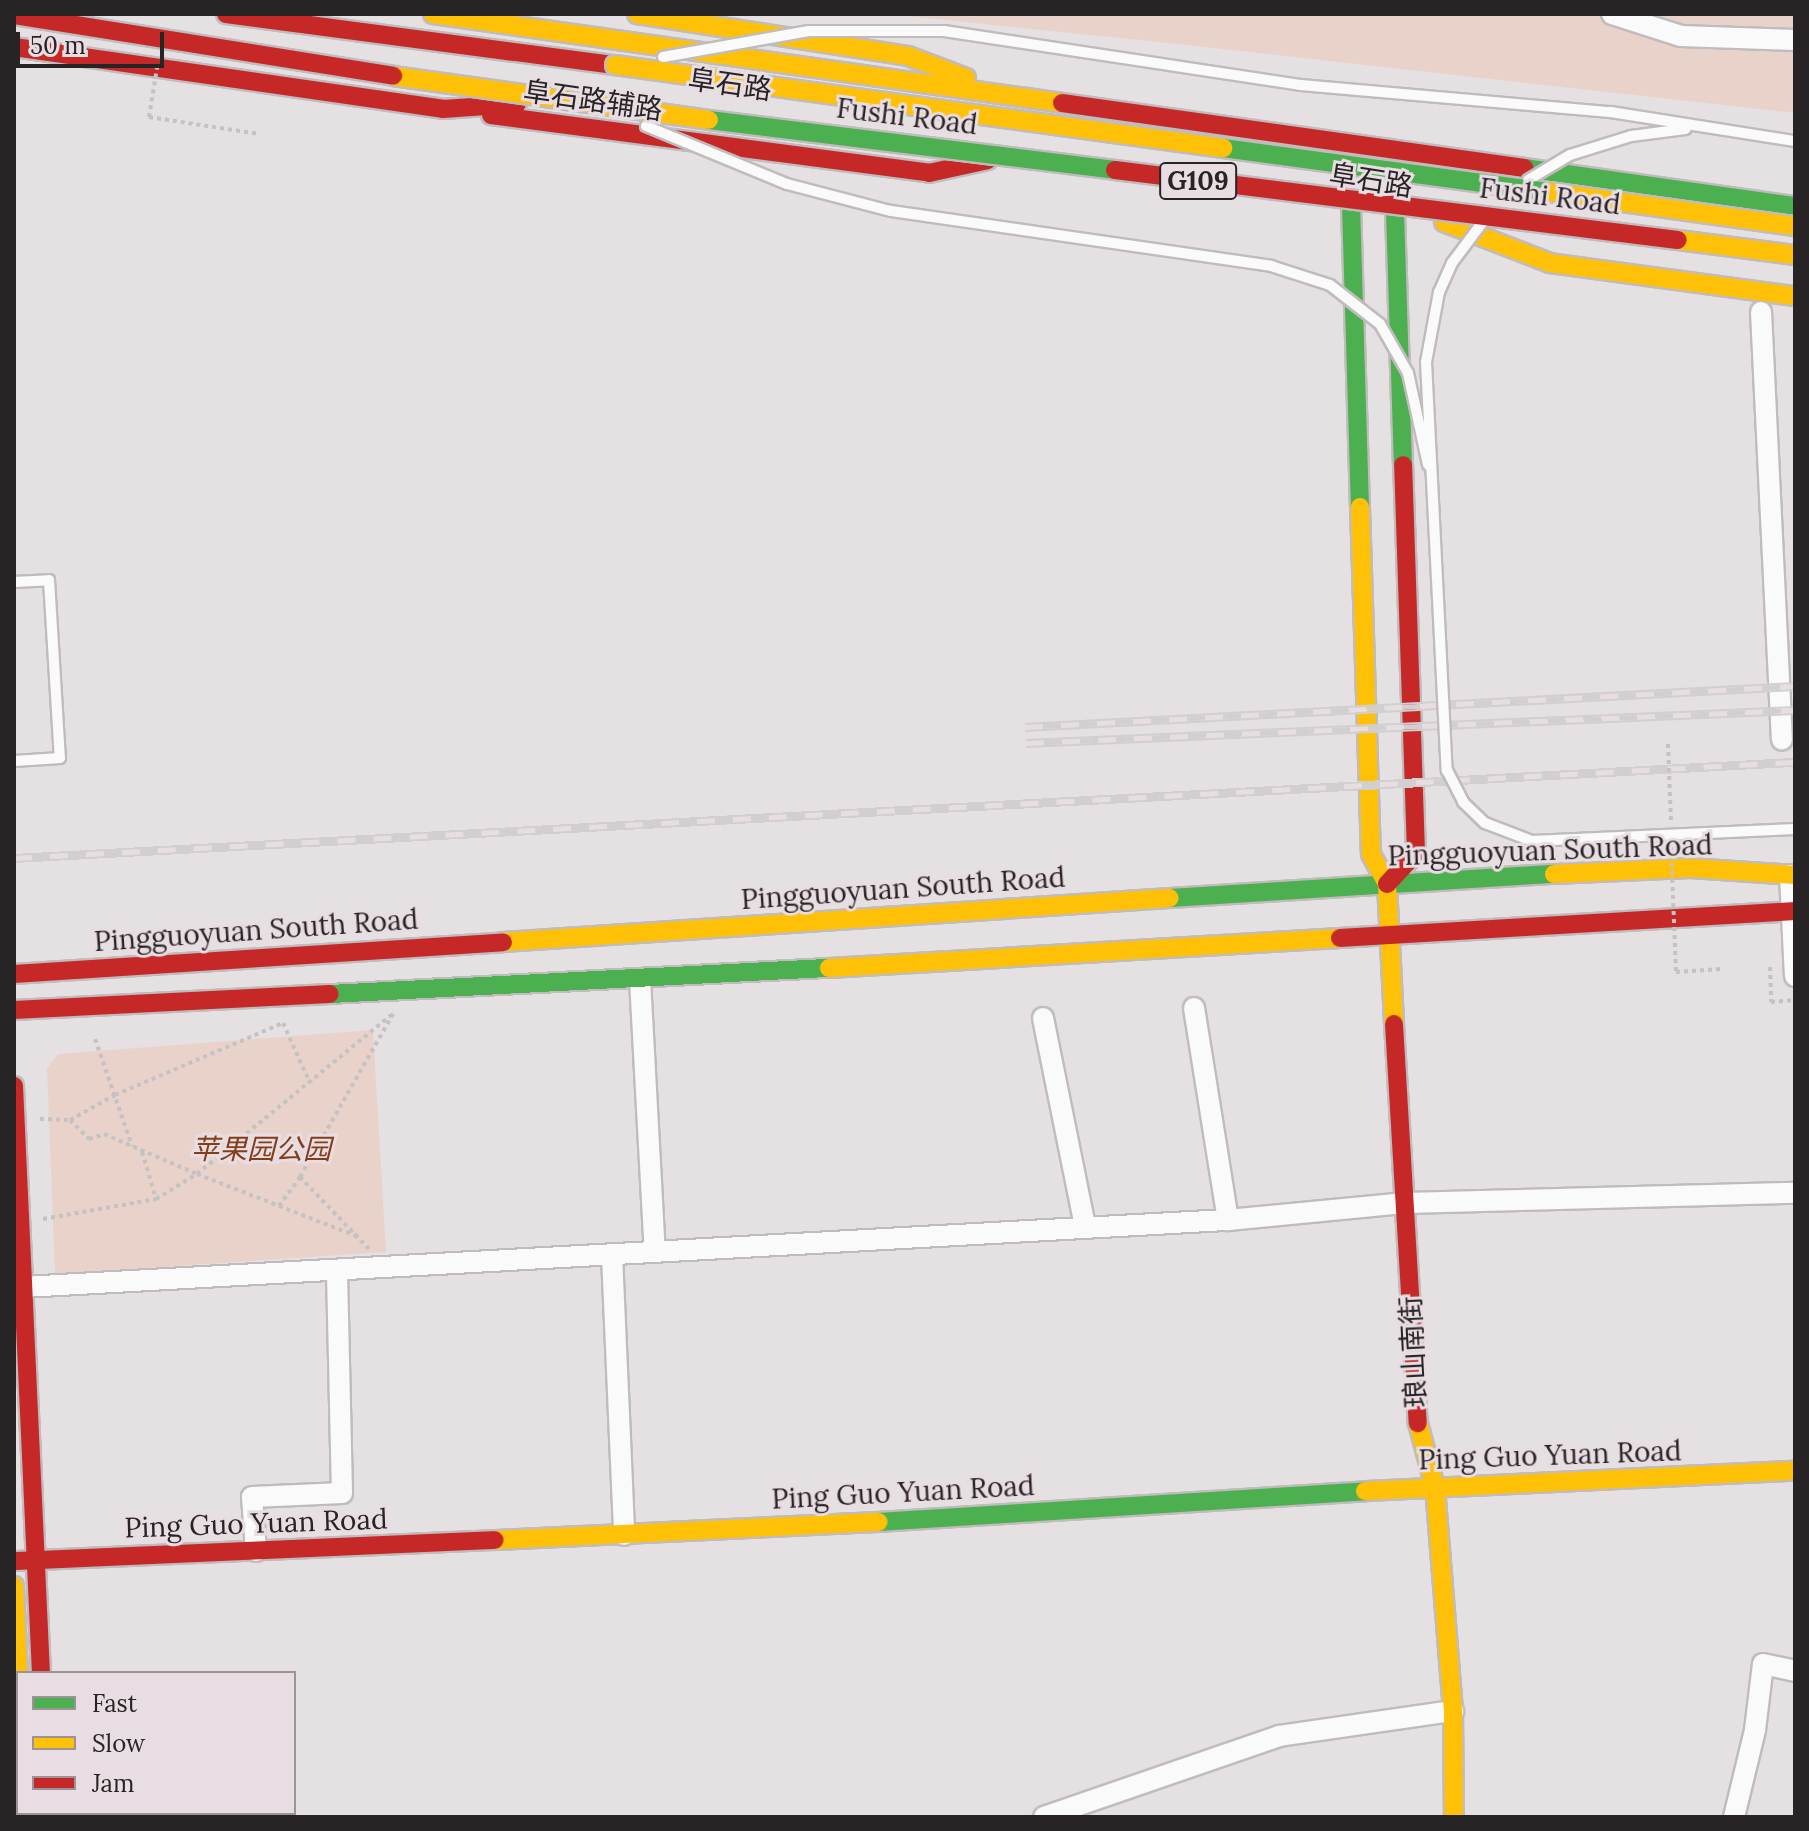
<!DOCTYPE html>
<html>
<head>
<meta charset="utf-8">
<style>
  body { margin:0 }
  #map { position:relative; width:1809px; height:1831px; overflow:hidden; background:#e5e0e2; font-family:Lora,"Noto Sans SC",serif }
  div>[style] { position:absolute }
  [style*='--x'] { left:calc(var(--x)*1px); top:calc(var(--y)*1px); width:calc(var(--w)*1px); rotate:calc(var(--a)*1deg) }
  .green>* { inset:0; background:#e9d2c9 }
  .path>* { height:4px; margin-top:-2px; transform-origin:0; background:repeating-linear-gradient(90deg,#c4c2c3 0 4px,transparent 0 8px) }
  .roads { filter:drop-shadow(2px 0 #c0bcbd) drop-shadow(-2px 0 #c0bcbd) drop-shadow(0 2px #c0bcbd) drop-shadow(0 -2px #c0bcbd) }
  .lane>* { height:10px; margin:-5px; padding:0 5px; transform-origin:5px; border-radius:5px; background:#fbfafb }
  .street>* { height:20px; margin:-10px; padding:0 10px; transform-origin:10px; border-radius:10px; background:#fbfafb }
  .fast>* { height:18px; margin:-9px; padding:0 9px; transform-origin:9px; border-radius:9px; background:#4caf50 }
  .slow>* { height:18px; margin:-9px; padding:0 9px; transform-origin:9px; border-radius:9px; background:#ffc107 }
  .jam>* { height:18px; margin:-9px; padding:0 9px; transform-origin:9px; border-radius:9px; background:#c62828 }
  .rail>* { height:9px; margin-top:-4.5px; transform-origin:0; background:repeating-linear-gradient(90deg,#e8dde2 0 18px,#d1cfcf 0 36px); box-sizing:border-box; border-block:2px solid #d1cfcf }
  .path-bridge>* { height:4px; margin-top:-2px; transform-origin:0; background:repeating-linear-gradient(90deg,#c4c2c3 0 4px,transparent 0 8px) }
  .bridges { filter:drop-shadow(2px 0 #c0bcbd) drop-shadow(-2px 0 #c0bcbd) drop-shadow(0 2px #c0bcbd) drop-shadow(0 -2px #c0bcbd) }
  .lane-bridge>* { height:10px; margin:-5px; padding:0 5px; transform-origin:5px; border-radius:5px; background:#fbfafb }
  .fast-bridge>* { height:18px; margin:-9px; padding:0 9px; transform-origin:9px; border-radius:9px; background:#4caf50 }
  .slow-bridge>* { height:18px; margin:-9px; padding:0 9px; transform-origin:9px; border-radius:9px; background:#ffc107 }
  .jam-bridge>* { height:18px; margin:-9px; padding:0 9px; transform-origin:9px; border-radius:9px; background:#c62828 }
  span { translate:-50% -50%; white-space:nowrap; text-align:center; line-height:1.15; -webkit-text-stroke:6px #e8dde2; paint-order:stroke }
  .shield-label span { padding:2px 6px; background:#e8dde2; border:2px solid; border-radius:6px; -webkit-text-stroke-width:0 }
  .shield-label { font-size:26px; color:#282426; font-weight:700 }
  .street-label { font-size:28px; color:#282426 }
  .park-label { font-size:28px; color:#843d19; font-style:italic }
  .frame { position:absolute; inset:0; border:16px solid #282426; pointer-events:none }
  .legend { position:absolute; left:16px; top:1671px; width:280px; height:144px; box-sizing:border-box; background:#e8dde2; border:2px solid #9b9397; margin:0; padding:10px 14px; list-style:none; font-size:24px; color:#282426 }
  .legend li { display:flex; align-items:center; gap:16px; height:40px }
  .legend b { width:40px; border:2px solid #9b9397 }
  .scale { position:absolute; left:16px; top:32px; width:148px; height:36px; box-sizing:border-box; border:4px solid #282426; border-top:0; padding-left:10px; font-size:24px; line-height:28px; white-space:nowrap; color:#282426; -webkit-text-stroke:6px #e8dde2; paint-order:stroke }
</style>
</head>
<body>
<div id="map">
  <div class="green">
    <i style="clip-path:polygon(888px 14px,1795px 14px,1795px 113px,1187px 45px)"></i>
    <i style="clip-path:polygon(373px 1030px,386px 1252px,55px 1274px,47px 1068px,58px 1054px)"></i>
  </div>
  <div class="path">
    <i style="--x:149;--y:117;--w:111;--a:8.8"></i>
    <i style="--x:1770;--y:967;--w:35;--a:88"></i>
    <i style="--x:1771;--y:1002;--w:24;--a:-5"></i>
    <i style="--x:95;--y:1039;--w:113;--a:70.9"></i>
    <i style="--x:40;--y:1119;--w:30;--a:2"></i>
    <i style="--x:70;--y:1120;--w:27;--a:45"></i>
    <i style="--x:89;--y:1139;--w:16;--a:-18"></i>
    <i style="--x:104;--y:1134;--w:101;--a:23.3"></i>
    <i style="--x:197;--y:1174;--w:251;--a:-39.3"></i>
    <i style="--x:70;--y:1120;--w:51;--a:-29.1"></i>
    <i style="--x:115;--y:1095;--w:183;--a:-23.2"></i>
    <i style="--x:283;--y:1023;--w:66;--a:65.8"></i>
    <i style="--x:142;--y:1152;--w:49;--a:73.4"></i>
    <i style="--x:279;--y:1206;--w:36;--a:-54"></i>
    <i style="--x:43;--y:1219;--w:115;--a:-10"></i>
    <i style="--x:156;--y:1199;--w:48;--a:-31.4"></i>
    <i style="--x:197;--y:1174;--w:171;--a:21.3"></i>
    <i style="--x:369;--y:1249;--w:100;--a:-133.8"></i>
    <i style="--x:300;--y:1177;--w:188;--a:-60.3"></i>
  </div>
  <div class="roads">
    <div class="lane">
      <i style="--x:14;--y:582;--w:35;--a:-3"></i>
      <i style="--x:49;--y:580;--w:178;--a:86.5"></i>
      <i style="--x:60;--y:758;--w:46;--a:176.3"></i>
    </div>
    <div class="street">
      <i style="--x:1612;--y:14;--w:72;--a:17.7"></i>
      <i style="--x:1681;--y:36;--w:114;--a:2"></i>
      <i style="--x:1761;--y:312;--w:428;--a:87.2"></i>
      <i style="--x:1790;--y:875;--w:101;--a:87.2"></i>
      <i style="--x:640;--y:979;--w:273;--a:86.9"></i>
      <i style="--x:1194;--y:1008;--w:215;--a:80.9"></i>
      <i style="--x:1043;--y:1018;--w:213;--a:78.6"></i>
      <i style="--x:612;--y:1255;--w:280;--a:87.5"></i>
      <i style="--x:24;--y:1287;--w:1206;--a:-3.19"></i>
      <i style="--x:1228;--y:1220;--w:179;--a:-5.5"></i>
      <i style="--x:1406;--y:1203;--w:389;--a:-1.5"></i>
      <i style="--x:256;--y:1551;--w:54;--a:-94.2"></i>
      <i style="--x:252;--y:1497;--w:90;--a:-2.5"></i>
      <i style="--x:342;--y:1493;--w:222;--a:-91.3"></i>
      <i style="--x:1044;--y:1817;--w:249;--a:-19"></i>
      <i style="--x:1279;--y:1736;--w:176;--a:-8.2"></i>
      <i style="--x:1734;--y:1817;--w:89;--a:-76.4"></i>
      <i style="--x:1755;--y:1730;--w:66;--a:-83.1"></i>
      <i style="--x:1763;--y:1664;--w:33;--a:12"></i>
    </div>
    <div class="fast">
      <i style="--x:1524;--y:168;--w:274;--a:8"></i>
      <i style="--x:1351;--y:205;--w:302;--a:88.3"></i>
      <i style="--x:1395;--y:212;--w:253;--a:88.2"></i>
      <i style="--x:1170;--y:898;--w:385;--a:-3.6"></i>
      <i style="--x:330;--y:994;--w:500;--a:-3"></i>
      <i style="--x:879;--y:1522;--w:487;--a:-3.6"></i>
      <i style="--x:47;--y:1813;--w:4;--a:90"></i>
    </div>
    <div class="slow">
      <i style="--x:433;--y:14;--w:635;--a:8.05"></i>
      <i style="--x:637;--y:14;--w:274;--a:8.8"></i>
      <i style="--x:908;--y:56;--w:62;--a:20.8"></i>
      <i style="--x:1444;--y:222;--w:114;--a:21.1"></i>
      <i style="--x:1550;--y:263;--w:247;--a:7.7"></i>
      <i style="--x:1360;--y:507;--w:347;--a:88.2"></i>
      <i style="--x:1371;--y:854;--w:34;--a:62"></i>
      <i style="--x:1387;--y:884;--w:140;--a:87.1"></i>
      <i style="--x:1554;--y:874;--w:136;--a:-2.5"></i>
      <i style="--x:1690;--y:868;--w:105;--a:3.8"></i>
      <i style="--x:503;--y:942;--w:668;--a:-3.77"></i>
      <i style="--x:829;--y:968;--w:512;--a:-3.36"></i>
      <i style="--x:1418;--y:1423;--w:66;--a:75.1"></i>
      <i style="--x:1435;--y:1487;--w:225;--a:85.4"></i>
      <i style="--x:1453;--y:1711;--w:106;--a:89.5"></i>
      <i style="--x:1365;--y:1491;--w:430;--a:-2.7"></i>
      <i style="--x:495;--y:1540;--w:384;--a:-2.7"></i>
      <i style="--x:14;--y:1586;--w:87;--a:87.4"></i>
      <i style="--x:24;--y:1813;--w:4;--a:90"></i>
    </div>
    <div class="jam">
      <i style="--x:226;--y:14;--w:392;--a:7.5"></i>
      <i style="--x:14;--y:47;--w:433;--a:8.2"></i>
      <i style="--x:443;--y:109;--w:74;--a:-3.9"></i>
      <i style="--x:1062;--y:103;--w:467;--a:8"></i>
      <i style="--x:491;--y:115;--w:442;--a:7.5"></i>
      <i style="--x:929;--y:173;--w:60;--a:-12.4"></i>
      <i style="--x:1387;--y:884;--w:42;--a:-46.9"></i>
      <i style="--x:1416;--y:853;--w:388;--a:-91.9"></i>
      <i style="--x:1340;--y:938;--w:456;--a:-3.4"></i>
      <i style="--x:14;--y:974;--w:490;--a:-3.7"></i>
      <i style="--x:14;--y:1010;--w:316;--a:-2.9"></i>
      <i style="--x:1394;--y:1024;--w:400;--a:86.6"></i>
      <i style="--x:14;--y:1086;--w:588;--a:87.37"></i>
      <i style="--x:14;--y:1561;--w:481;--a:-2.5"></i>
    </div>
  </div>
  <div class="rail">
    <i style="--x:1025;--y:727;--w:771;--a:-3.05"></i>
    <i style="--x:1026;--y:743;--w:770;--a:-2.46"></i>
    <i style="--x:14;--y:858;--w:1784;--a:-3.09"></i>
  </div>
  <div class="path-bridge">
    <i style="--x:149;--y:117;--w:50;--a:-80.7"></i>
    <i style="--x:1668;--y:744;--w:78;--a:87.8"></i>
    <i style="--x:1671;--y:847;--w:125;--a:87.7"></i>
    <i style="--x:1676;--y:972;--w:46;--a:-3.7"></i>
  </div>
  <div class="bridges">
    <div class="lane-bridge">
      <i style="--x:663;--y:57;--w:148;--a:-10.1"></i>
      <i style="--x:809;--y:31;--w:135;--a:0"></i>
      <i style="--x:944;--y:31;--w:360;--a:8.6"></i>
      <i style="--x:1300;--y:85;--w:312;--a:5"></i>
      <i style="--x:1611;--y:112;--w:186;--a:9"></i>
      <i style="--x:646;--y:126;--w:152;--a:22.4"></i>
      <i style="--x:787;--y:184;--w:107;--a:14.6"></i>
      <i style="--x:891;--y:211;--w:384;--a:8.2"></i>
      <i style="--x:1271;--y:266;--w:62;--a:17.9"></i>
      <i style="--x:1330;--y:285;--w:63;--a:38"></i>
      <i style="--x:1380;--y:324;--w:56;--a:60.3"></i>
      <i style="--x:1408;--y:373;--w:94;--a:77.7"></i>
      <i style="--x:1528;--y:180;--w:49;--a:-30.8"></i>
      <i style="--x:1570;--y:155;--w:64;--a:-17.3"></i>
      <i style="--x:1631;--y:136;--w:55;--a:-7.3"></i>
      <i style="--x:1482;--y:223;--w:50;--a:126.9"></i>
      <i style="--x:1452;--y:263;--w:32;--a:114"></i>
      <i style="--x:1439;--y:292;--w:71;--a:100.5"></i>
      <i style="--x:1426;--y:362;--w:409;--a:87.1"></i>
      <i style="--x:1447;--y:770;--w:36;--a:63"></i>
      <i style="--x:1463;--y:802;--w:30;--a:44"></i>
      <i style="--x:1485;--y:823;--w:50;--a:21"></i>
      <i style="--x:1532;--y:841;--w:263;--a:-2.6"></i>
    </div>
    <div class="fast-bridge">
      <i style="--x:709;--y:120;--w:409;--a:7"></i>
      <i style="--x:1223;--y:148;--w:329;--a:7.7"></i>
    </div>
    <div class="slow-bridge">
      <i style="--x:615;--y:65;--w:614;--a:7.77"></i>
      <i style="--x:393;--y:76;--w:319;--a:7.9"></i>
      <i style="--x:1549;--y:192;--w:248;--a:7.9"></i>
      <i style="--x:1678;--y:240;--w:118;--a:7.3"></i>
    </div>
    <div class="jam-bridge">
      <i style="--x:14;--y:15;--w:384;--a:9.1"></i>
      <i style="--x:1115;--y:170;--w:567;--a:7.09"></i>
    </div>
  </div>
  <div class="shield-label">
    <span style="left:1198px;top:181px">G109</span>
  </div>
  <div class="street-label">
    <span style="left:730px;top:84px;rotate:8deg">阜石路</span>
    <span style="left:593px;top:100px;rotate:8deg">阜石路辅路</span>
    <span style="left:907px;top:116px;rotate:7deg">Fushi Road</span>
    <span style="left:1371px;top:180px;rotate:9deg">阜石路</span>
    <span style="left:1550px;top:196px;rotate:7deg">Fushi Road</span>
    <span style="left:1550px;top:850px;rotate:-2deg">Pingguoyuan South Road</span>
    <span style="left:903px;top:888px;rotate:-4deg">Pingguoyuan South Road</span>
    <span style="left:256px;top:930px;rotate:-4deg">Pingguoyuan South Road</span>
    <span style="left:1413px;top:1352px;rotate:-93deg">琅山南街</span>
    <span style="left:1550px;top:1455px;rotate:-2deg">Ping Guo Yuan Road</span>
    <span style="left:903px;top:1492px;rotate:-3deg">Ping Guo Yuan Road</span>
    <span style="left:256px;top:1523px;rotate:-2deg">Ping Guo Yuan Road</span>
  </div>
  <div class="park-label">
    <span style="left:261px;top:1149px">苹果园公园</span>
  </div>
  <div class="frame"></div>
  <ul class="legend">
  <li><b style="height:10px;background:#4caf50"></b>Fast</li>
  <li><b style="height:10px;background:#ffc107"></b>Slow</li>
  <li><b style="height:10px;background:#c62828"></b>Jam</li>
  </ul>
  <div class="scale">50 m</div>
</div>
</body>
</html>
